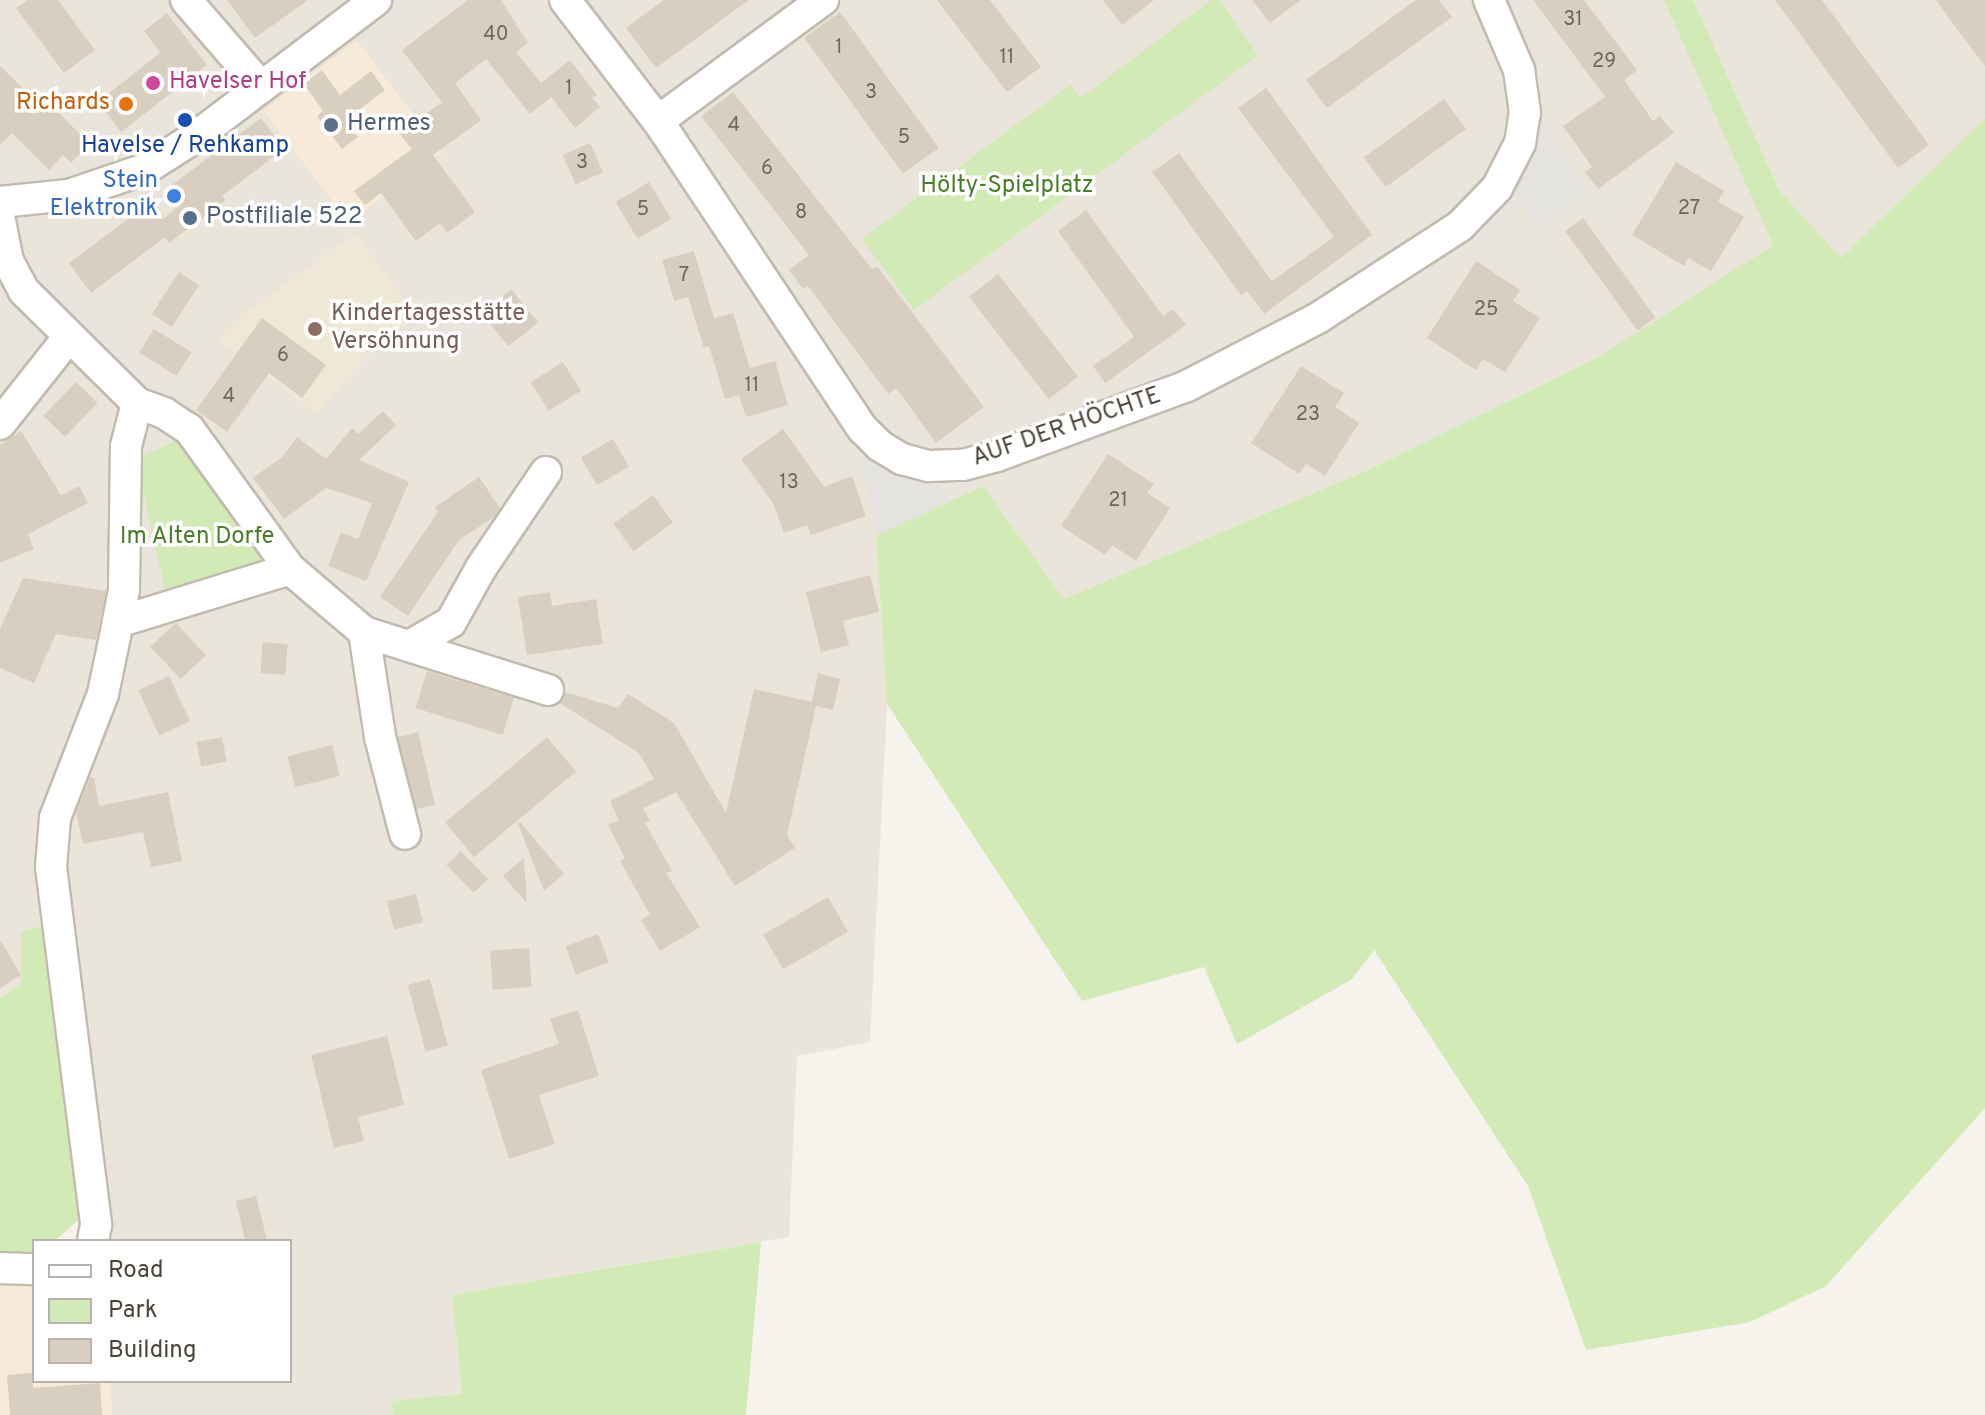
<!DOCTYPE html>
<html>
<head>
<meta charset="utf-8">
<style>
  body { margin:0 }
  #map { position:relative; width:1985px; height:1415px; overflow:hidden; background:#f6f3ec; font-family:Overpass,sans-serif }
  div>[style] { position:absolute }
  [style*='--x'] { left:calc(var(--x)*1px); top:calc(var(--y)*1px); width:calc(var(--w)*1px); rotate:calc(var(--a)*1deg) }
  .residential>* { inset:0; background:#eae5da }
  .commercial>* { inset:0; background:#f7ead8; transform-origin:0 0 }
  .education>* { inset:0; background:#efe8d6 }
  .green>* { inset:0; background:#d2eab5 }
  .parking>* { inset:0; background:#e5e3e0 }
  .building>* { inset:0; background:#d8cfc1; transform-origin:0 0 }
  .roads { filter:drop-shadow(2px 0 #c2bbae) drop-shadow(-2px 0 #c2bbae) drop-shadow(0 2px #c2bbae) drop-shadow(0 -2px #c2bbae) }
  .minor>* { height:30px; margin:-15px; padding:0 15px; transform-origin:15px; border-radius:15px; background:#fff }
  .dots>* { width:22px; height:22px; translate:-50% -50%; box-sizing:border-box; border:4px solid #fff; border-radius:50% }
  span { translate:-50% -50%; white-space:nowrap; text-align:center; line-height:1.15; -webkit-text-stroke:7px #fff; paint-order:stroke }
  .number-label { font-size:20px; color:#6e675b }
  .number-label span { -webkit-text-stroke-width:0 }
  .hotel-label { font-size:24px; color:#b23c85 }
  .left { translate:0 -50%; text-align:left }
  .food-label { font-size:24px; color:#c56008 }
  .right { translate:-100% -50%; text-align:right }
  .service-label { font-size:24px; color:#4e5e75 }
  .transit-label { font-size:24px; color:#164399 }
  .shop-label { font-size:24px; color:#366cbe }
  .park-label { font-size:24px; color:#4a7f2a }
  .education-label { font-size:24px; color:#785e54 }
  .street-label { font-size:24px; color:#4b4439 }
  .legend { position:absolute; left:32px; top:1239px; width:260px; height:144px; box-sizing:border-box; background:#fff; border:2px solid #b7b4b0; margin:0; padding:10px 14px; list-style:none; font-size:24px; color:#4b4439 }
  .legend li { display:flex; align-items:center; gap:16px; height:40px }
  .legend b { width:40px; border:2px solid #b7b4b0 }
</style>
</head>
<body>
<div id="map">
  <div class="residential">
    <i style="clip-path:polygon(0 0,1664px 0,1773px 245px,1602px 355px,1375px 467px,1064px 599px,983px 486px,876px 535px,887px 704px,870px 1042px,797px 1056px,789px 1237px,452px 1295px,462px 1394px,392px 1401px,393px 1415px,0 1415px,34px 1381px,290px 1381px,290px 1241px,101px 1241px,71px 923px,21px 984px,0 998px)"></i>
    <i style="clip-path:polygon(1693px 0,1985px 0,1985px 118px,1841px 258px,1779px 190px)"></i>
  </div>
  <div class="commercial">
    <i style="left:357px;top:40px;width:141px;height:117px;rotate:53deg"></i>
    <i style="clip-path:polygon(0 1275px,34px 1275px,34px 1381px,110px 1381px,112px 1415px,0 1415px)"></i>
  </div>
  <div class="education">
    <i style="clip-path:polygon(355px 233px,417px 317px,379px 343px,317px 413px,218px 341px,243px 315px)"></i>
  </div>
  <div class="green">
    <i style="clip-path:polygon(1211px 0,1220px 0,1258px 55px,914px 310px,862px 239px,1070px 85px,1081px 98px)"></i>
    <i style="clip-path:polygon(1664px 0,1693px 0,1779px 190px,1841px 258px,1985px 118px,1985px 1108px,1826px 1286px,1750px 1322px,1586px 1350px,1528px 1186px,1374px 950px,1351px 980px,1237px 1044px,1204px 967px,1082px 1001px,887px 704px,876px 535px,983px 486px,1064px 599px,1375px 467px,1602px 355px,1773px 245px)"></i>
    <i style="clip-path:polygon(182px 438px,260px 549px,261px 557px,257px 564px,166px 595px,136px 459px)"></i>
    <i style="clip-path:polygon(46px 925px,79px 1219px,55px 1241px,34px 1241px,34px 1258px,0 1256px,0 998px,21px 984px,21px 931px)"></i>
    <i style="clip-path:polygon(761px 1242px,746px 1415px,393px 1415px,391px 1401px,462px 1394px,452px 1295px)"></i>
  </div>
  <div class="parking">
    <i style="clip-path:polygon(1538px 117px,1589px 194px,1539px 227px,1512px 186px)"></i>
    <i style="clip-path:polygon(861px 449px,894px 473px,936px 483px,947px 502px,876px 535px)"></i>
  </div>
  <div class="building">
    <i style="clip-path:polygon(28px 0,58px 0,95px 50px,64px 73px,16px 8px)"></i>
    <i style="clip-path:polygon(227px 0,308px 0,255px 38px)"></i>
    <i style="clip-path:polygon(468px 0,501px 0,528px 43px,516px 52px,541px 83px,570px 60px,597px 95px,592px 98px,600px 107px,575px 128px,551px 97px,530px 114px,486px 59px,455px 83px,481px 120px,433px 155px,475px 212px,447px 233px,440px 223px,416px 241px,381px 193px,365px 205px,354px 191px,412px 149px,399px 133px,442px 102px,402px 50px)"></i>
    <i style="clip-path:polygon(664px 0,749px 0,656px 68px,626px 28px)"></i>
    <i style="clip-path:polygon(937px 0,990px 0,1041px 67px,1007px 92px)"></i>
    <i style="clip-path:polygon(1103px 0,1154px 0,1122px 25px)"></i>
    <i style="clip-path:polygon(1252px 0,1301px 0,1270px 23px)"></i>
    <i style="clip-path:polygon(1416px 0,1439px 0,1452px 17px,1327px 108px,1306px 80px)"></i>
    <i style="clip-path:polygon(1533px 0,1584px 0,1637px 70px,1624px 80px,1653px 121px,1660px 116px,1674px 133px,1598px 189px,1585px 172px,1592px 167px,1563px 126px,1605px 97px)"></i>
    <i style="clip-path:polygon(1775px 0,1822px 0,1929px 145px,1898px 168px)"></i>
    <i style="clip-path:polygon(1936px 0,1985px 0,1985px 66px,1954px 25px)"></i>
    <i style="left:840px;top:12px;width:168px;height:44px;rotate:54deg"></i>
    <i style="clip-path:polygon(167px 13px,207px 65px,121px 132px,98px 102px,160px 53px,144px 31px)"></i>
    <i style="clip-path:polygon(0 66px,40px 105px,45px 99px,90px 144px,71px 163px,63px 155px,49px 170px,12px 133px,0 145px)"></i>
    <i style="clip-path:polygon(322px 70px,340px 95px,371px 71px,385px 90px,346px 120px,358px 137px,342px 149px,317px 116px,323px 111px,304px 84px)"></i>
    <i style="clip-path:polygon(1266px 88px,1372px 235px,1264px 314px,1247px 291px,1241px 295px,1152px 172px,1179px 153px,1272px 281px,1334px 237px,1238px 108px)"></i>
    <i style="clip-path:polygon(733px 92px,872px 269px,877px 266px,984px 407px,936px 443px,896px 388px,888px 394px,808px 286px,803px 289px,789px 270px,809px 255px,701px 116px)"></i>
    <i style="left:1444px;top:99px;width:37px;height:99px;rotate:54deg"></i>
    <i style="clip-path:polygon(261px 118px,284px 149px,222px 196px,226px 200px,169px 243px,165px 237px,91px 293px,69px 263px,149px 203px,165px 218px,179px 205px,167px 189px)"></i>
    <i style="left:590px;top:143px;width:32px;height:30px;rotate:66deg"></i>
    <i style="clip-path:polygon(1676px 162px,1724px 191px,1718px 201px,1744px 217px,1711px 271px,1688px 258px,1684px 266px,1632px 235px)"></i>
    <i style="left:649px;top:182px;width:43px;height:39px;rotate:59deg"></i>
    <i style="clip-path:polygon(1086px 210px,1163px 316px,1173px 309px,1186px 325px,1105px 383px,1093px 366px,1134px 337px,1058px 231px)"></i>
    <i style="left:1583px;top:218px;width:123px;height:22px;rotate:54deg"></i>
    <i style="clip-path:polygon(694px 251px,714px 318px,733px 313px,750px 368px,775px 361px,788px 405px,746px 417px,739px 395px,725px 399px,709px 346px,704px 348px,688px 297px,674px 301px,662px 260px)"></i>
    <i style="clip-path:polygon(1476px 261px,1520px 290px,1513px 301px,1540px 318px,1505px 372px,1483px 359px,1476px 370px,1427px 338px)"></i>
    <i style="left:179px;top:272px;width:24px;height:50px;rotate:33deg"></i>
    <i style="left:998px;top:274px;width:130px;height:37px;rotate:52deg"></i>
    <i style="left:511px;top:289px;width:43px;height:38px;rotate:51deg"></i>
    <i style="clip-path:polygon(262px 318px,326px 365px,302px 398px,269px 373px,227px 432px,196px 410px)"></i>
    <i style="left:154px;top:329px;width:44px;height:28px;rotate:32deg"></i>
    <i style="left:563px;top:362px;width:34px;height:38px;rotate:58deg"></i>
    <i style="clip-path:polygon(1301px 366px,1344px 393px,1335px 407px,1359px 423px,1325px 476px,1306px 464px,1299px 474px,1251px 443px)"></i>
    <i style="left:76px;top:382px;width:30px;height:47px;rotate:44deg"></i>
    <i style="clip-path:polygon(383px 411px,396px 425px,359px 460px,409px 482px,366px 581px,328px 566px,341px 532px,358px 539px,372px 503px,326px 488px,284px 519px,253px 478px,282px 457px,297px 437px,326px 459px,352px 428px,358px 434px)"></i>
    <i style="clip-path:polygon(783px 429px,824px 487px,852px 476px,866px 516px,811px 535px,807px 525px,784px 533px,774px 505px,741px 459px)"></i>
    <i style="clip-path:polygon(21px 431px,61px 495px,79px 486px,88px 503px,28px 534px,34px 549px,0 563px,0 445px)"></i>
    <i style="left:613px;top:439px;width:32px;height:37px;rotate:60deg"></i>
    <i style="clip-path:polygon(1108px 454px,1154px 484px,1147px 493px,1170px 508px,1136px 561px,1112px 545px,1105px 555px,1061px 526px)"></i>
    <i style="clip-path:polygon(479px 477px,500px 508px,494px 517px,459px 540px,408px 616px,380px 597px,438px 512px,435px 507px)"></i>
    <i style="left:653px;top:495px;width:34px;height:49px;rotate:54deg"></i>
    <i style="clip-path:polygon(870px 575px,879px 612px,843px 621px,849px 645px,821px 652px,806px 592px)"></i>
    <i style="clip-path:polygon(23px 578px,106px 591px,96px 640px,56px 634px,34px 683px,0 668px,0 629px)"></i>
    <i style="clip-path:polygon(550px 592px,552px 606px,596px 599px,603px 644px,527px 655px,518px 597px)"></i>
    <i style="left:176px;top:623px;width:44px;height:35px;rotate:47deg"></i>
    <i style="left:263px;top:642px;width:25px;height:31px;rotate:5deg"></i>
    <i style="left:427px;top:671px;width:91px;height:39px;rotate:17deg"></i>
    <i style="clip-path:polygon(818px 673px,840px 679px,833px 710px,816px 706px,787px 835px,795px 848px,735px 886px,676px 792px,643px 808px,650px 821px,645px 823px,672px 871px,666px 873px,700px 927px,660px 951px,641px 920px,650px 915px,620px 861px,625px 858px,608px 825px,619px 820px,610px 801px,654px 779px,639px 753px,560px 703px,565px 692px,618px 708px,628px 694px,674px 723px,726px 813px,754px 689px,812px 702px)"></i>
    <i style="left:169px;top:676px;width:50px;height:34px;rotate:65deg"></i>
    <i style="left:418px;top:732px;width:75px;height:21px;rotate:77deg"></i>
    <i style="left:222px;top:737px;width:25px;height:26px;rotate:79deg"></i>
    <i style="left:547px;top:737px;width:45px;height:133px;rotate:50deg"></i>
    <i style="left:332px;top:745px;width:32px;height:46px;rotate:76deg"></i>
    <i style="clip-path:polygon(90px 778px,94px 778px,99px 806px,168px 792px,182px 861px,151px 867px,143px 832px,83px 844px,76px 813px)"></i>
    <i style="clip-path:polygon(520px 822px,564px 874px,544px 891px,518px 823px)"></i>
    <i style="left:461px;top:851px;width:39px;height:20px;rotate:46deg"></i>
    <i style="clip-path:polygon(524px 858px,527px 903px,503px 876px)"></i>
    <i style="left:416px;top:894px;width:29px;height:30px;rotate:76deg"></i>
    <i style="left:828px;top:897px;width:40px;height:75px;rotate:60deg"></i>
    <i style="left:598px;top:934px;width:30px;height:35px;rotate:69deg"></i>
    <i style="clip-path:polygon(0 940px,21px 975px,0 988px)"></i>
    <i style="left:529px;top:948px;width:39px;height:39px;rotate:86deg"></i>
    <i style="left:430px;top:979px;width:69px;height:23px;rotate:75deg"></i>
    <i style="clip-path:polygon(578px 1010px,599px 1076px,539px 1095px,555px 1144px,509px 1159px,481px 1070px,559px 1044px,550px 1019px)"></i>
    <i style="clip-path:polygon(387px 1036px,404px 1105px,358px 1117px,364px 1141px,334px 1148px,311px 1055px)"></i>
    <i style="left:256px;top:1196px;width:46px;height:21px;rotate:76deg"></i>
    <i style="clip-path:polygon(32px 1373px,33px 1388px,100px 1383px,102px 1415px,10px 1415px,7px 1375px)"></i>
  </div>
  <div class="roads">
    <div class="minor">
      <i style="--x:186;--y:0;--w:115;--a:49.2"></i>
      <i style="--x:565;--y:0;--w:153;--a:52.5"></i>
      <i style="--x:658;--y:121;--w:370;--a:56.4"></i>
      <i style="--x:863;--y:429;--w:24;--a:45"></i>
      <i style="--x:880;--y:446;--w:26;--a:31"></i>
      <i style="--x:902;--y:459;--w:28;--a:15"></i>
      <i style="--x:929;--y:466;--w:34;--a:-2"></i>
      <i style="--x:963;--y:465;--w:35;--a:-15"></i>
      <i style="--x:997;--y:456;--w:202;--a:-20.2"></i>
      <i style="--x:1187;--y:386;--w:148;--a:-27.4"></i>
      <i style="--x:1318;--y:318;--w:169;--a:-32.9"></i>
      <i style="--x:1460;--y:226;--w:53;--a:-45.8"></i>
      <i style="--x:1497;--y:188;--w:51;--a:-62.9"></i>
      <i style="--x:1520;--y:143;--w:30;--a:-81"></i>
      <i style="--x:1525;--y:113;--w:43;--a:-97.9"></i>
      <i style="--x:1519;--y:70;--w:76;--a:-113.2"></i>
      <i style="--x:658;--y:121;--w:205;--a:-36.3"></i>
      <i style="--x:0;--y:202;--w:69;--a:-5.8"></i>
      <i style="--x:69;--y:195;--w:80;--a:-18.9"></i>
      <i style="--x:145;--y:169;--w:62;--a:-32.4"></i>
      <i style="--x:197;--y:136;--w:225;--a:-37.2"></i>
      <i style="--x:0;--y:221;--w:41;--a:78.7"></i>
      <i style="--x:8;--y:261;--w:34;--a:62"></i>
      <i style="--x:24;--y:291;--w:159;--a:44.7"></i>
      <i style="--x:137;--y:403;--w:44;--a:104.3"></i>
      <i style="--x:126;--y:446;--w:144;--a:90.8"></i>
      <i style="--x:124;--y:590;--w:33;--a:101"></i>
      <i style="--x:118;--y:622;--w:74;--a:101.8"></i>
      <i style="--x:103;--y:694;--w:133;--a:111.2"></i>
      <i style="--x:55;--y:818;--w:49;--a:94.7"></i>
      <i style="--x:51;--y:867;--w:361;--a:82.8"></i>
      <i style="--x:96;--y:1225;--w:16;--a:101"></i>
      <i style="--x:137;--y:403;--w:29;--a:20"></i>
      <i style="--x:164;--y:413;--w:30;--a:33"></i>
      <i style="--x:189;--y:429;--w:173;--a:54.2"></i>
      <i style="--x:290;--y:569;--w:97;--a:40.4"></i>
      <i style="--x:364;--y:632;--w:193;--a:17.5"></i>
      <i style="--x:0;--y:424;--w:110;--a:-51.7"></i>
      <i style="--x:118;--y:622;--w:180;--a:-17.1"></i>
      <i style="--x:364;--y:632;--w:106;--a:81.3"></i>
      <i style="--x:380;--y:737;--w:100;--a:75.5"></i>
      <i style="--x:409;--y:646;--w:48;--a:-29.7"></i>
      <i style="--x:451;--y:622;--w:62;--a:-60.9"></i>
      <i style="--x:481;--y:568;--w:116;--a:-55.9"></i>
      <i style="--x:0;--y:1268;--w:34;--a:2"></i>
    </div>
  </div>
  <div class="dots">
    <i style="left:153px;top:83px;background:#d1479c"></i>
    <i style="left:126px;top:104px;background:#e8710a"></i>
    <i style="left:185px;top:120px;background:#1a4fb4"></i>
    <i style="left:331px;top:125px;background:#5c6f8a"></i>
    <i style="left:174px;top:196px;background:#3f7fe0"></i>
    <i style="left:190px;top:218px;background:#5c6f8a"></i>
    <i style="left:315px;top:329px;background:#8d6e63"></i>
  </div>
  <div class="number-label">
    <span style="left:1573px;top:20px">31</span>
    <span style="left:496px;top:35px">40</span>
    <span style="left:839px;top:48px">1</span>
    <span style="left:1007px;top:58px">11</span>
    <span style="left:1604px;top:62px">29</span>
    <span style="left:569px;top:89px">1</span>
    <span style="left:871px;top:93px">3</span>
    <span style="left:734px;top:126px">4</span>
    <span style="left:904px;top:138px">5</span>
    <span style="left:582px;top:163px">3</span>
    <span style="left:767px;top:169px">6</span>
    <span style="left:1689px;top:209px">27</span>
    <span style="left:643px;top:210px">5</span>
    <span style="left:801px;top:213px">8</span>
    <span style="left:684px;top:276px">7</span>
    <span style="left:1486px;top:310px">25</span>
    <span style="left:283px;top:356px">6</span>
    <span style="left:752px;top:386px">11</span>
    <span style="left:229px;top:397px">4</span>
    <span style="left:1308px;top:415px">23</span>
    <span style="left:789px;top:483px">13</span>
    <span style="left:1118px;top:501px">21</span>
  </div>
  <div class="hotel-label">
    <span class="left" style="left:169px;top:83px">Havelser Hof</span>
  </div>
  <div class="food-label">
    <span class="right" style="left:110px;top:104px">Richards</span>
  </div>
  <div class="service-label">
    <span class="left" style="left:347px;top:125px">Hermes</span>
    <span class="left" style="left:206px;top:218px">Postfiliale 522</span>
  </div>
  <div class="transit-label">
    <span style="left:185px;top:147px">Havelse / Rehkamp</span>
  </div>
  <div class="shop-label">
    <span class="right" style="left:158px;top:196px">Stein<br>Elektronik</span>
  </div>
  <div class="park-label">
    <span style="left:1007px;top:187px">Hölty-Spielplatz</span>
    <span style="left:197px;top:538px">Im Alten Dorfe</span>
  </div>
  <div class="education-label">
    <span class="left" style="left:331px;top:329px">Kindertagesstätte<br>Versöhnung</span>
  </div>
  <div class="street-label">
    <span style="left:1067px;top:428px;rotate:-19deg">AUF DER HÖCHTE</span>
  </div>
  <ul class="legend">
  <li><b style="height:10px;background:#fff"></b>Road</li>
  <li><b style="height:22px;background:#d2eab5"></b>Park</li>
  <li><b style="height:22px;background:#d8cfc1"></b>Building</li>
  </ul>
</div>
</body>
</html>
